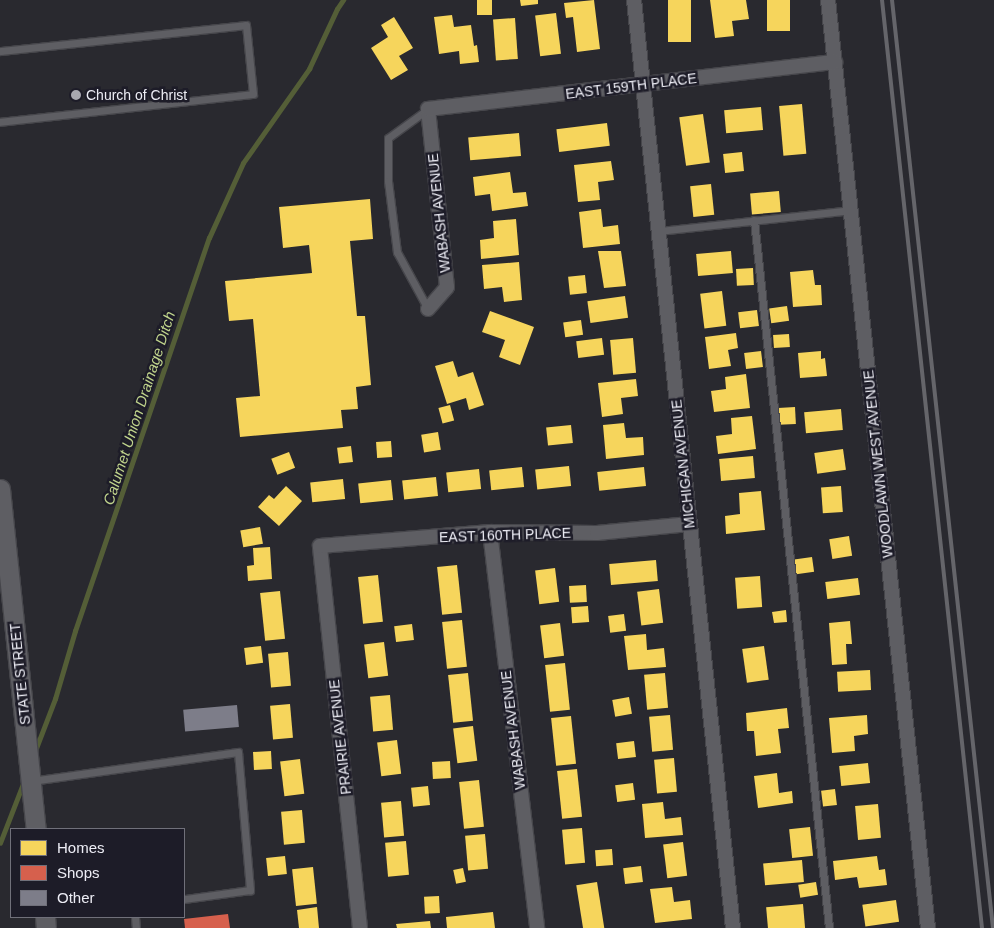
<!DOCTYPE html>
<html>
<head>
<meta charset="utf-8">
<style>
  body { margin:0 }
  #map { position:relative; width:994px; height:928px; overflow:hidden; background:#29292f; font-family:Arial,sans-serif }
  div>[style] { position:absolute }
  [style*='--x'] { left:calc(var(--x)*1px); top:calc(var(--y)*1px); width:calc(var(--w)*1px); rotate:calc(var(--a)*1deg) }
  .homes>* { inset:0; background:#f6d55c; transform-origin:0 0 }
  .shops>* { inset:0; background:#d6604d }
  .stream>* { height:4.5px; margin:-2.25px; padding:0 2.25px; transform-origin:2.25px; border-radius:2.25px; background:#545e37 }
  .building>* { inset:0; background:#7d7d89; transform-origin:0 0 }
  .roads { filter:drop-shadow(1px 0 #46464b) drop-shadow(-1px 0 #46464b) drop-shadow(0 1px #46464b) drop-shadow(0 -1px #46464b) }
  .lane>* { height:7px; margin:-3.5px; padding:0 3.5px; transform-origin:3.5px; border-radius:3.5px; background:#5e5e63 }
  .street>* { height:14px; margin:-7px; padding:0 7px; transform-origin:7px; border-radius:7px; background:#5e5e63 }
  .secondary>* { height:19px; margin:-9.5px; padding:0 9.5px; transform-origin:9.5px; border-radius:9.5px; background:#5e5e63 }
  .rail>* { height:4px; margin:-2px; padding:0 2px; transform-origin:2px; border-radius:2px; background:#65656a }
  .dots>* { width:14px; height:14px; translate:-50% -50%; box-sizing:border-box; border:2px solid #1d1c28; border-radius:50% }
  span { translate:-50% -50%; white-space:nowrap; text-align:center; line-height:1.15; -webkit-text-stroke:5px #1d1c28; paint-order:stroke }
  .street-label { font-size:14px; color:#ededf5 }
  .poi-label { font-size:14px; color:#ededf5 }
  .left { translate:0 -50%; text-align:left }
  .water-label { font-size:15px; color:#c0d48c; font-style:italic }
  .legend { position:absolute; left:10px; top:828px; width:175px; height:90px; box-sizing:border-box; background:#1d1c28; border:1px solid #70707a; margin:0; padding:6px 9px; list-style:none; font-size:15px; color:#ededf5 }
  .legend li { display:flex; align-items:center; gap:10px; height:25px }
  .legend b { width:25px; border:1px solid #70707a }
</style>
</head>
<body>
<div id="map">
  <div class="homes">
    <i style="left:477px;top:0;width:15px;height:15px"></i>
    <i style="clip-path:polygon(520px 0,538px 0,538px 4px,521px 6px)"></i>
    <i style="clip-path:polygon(594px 0,600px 49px,577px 52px,573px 17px,566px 18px,564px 3px)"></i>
    <i style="left:668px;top:0;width:23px;height:42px"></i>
    <i style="clip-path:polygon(710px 0,746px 0,749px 19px,732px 21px,734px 36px,715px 38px)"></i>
    <i style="left:767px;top:0;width:23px;height:31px"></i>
    <i style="left:556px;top:13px;width:41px;height:21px;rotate:83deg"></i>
    <i style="clip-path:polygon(452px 15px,454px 27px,471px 25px,474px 46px,477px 45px,479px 62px,460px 64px,459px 51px,439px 54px,434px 17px)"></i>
    <i style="clip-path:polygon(394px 17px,413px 48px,399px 56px,408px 70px,391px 80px,371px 48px,388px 37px,381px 25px)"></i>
    <i style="left:515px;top:18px;width:41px;height:22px;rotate:86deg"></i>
    <i style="left:802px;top:104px;width:50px;height:23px;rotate:85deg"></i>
    <i style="left:761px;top:107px;width:23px;height:37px;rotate:85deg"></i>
    <i style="left:703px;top:114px;width:49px;height:24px;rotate:82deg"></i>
    <i style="left:607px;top:123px;width:23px;height:51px;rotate:83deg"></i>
    <i style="left:519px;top:133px;width:23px;height:51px;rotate:85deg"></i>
    <i style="left:742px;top:152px;width:19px;height:19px;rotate:84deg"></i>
    <i style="clip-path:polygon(611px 161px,614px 180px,598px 182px,600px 200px,578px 202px,574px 165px)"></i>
    <i style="clip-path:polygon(510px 172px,513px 193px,526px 192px,528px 206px,492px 211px,490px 194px,475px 196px,473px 177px)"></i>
    <i style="left:711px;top:184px;width:31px;height:21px;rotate:84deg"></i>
    <i style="left:779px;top:191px;width:21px;height:29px;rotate:85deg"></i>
    <i style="clip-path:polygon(370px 199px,373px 239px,350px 241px,357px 316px,365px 316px,371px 385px,356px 387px,358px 409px,341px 410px,343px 428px,240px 437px,236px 398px,260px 396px,253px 319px,229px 321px,225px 281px,312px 273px,309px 245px,283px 248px,279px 207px)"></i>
    <i style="clip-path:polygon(601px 209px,603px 227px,618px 225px,620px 244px,583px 248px,579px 212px)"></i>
    <i style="clip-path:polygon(516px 219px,519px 255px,481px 259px,480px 240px,494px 238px,493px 221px)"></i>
    <i style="clip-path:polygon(598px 251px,621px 251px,626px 286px,604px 288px)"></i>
    <i style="left:731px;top:251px;width:22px;height:35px;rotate:85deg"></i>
    <i style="clip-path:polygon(519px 262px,522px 300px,504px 302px,502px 287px,484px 289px,482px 265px)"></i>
    <i style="left:753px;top:268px;width:17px;height:17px;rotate:87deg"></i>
    <i style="clip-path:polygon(813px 270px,815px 285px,821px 285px,822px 305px,793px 307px,790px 272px)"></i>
    <i style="left:585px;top:275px;width:18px;height:17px;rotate:84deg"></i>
    <i style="left:722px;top:291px;width:35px;height:22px;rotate:83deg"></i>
    <i style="left:625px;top:296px;width:22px;height:38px;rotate:82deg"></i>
    <i style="left:787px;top:306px;width:15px;height:18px;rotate:82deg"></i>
    <i style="left:757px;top:310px;width:16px;height:19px;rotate:83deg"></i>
    <i style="clip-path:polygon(490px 311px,534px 327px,520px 365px,499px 357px,505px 340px,482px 332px)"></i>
    <i style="left:581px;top:320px;width:15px;height:18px;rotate:82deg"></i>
    <i style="clip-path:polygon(736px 333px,738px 348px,728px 350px,731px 366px,709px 369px,705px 337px)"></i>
    <i style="left:789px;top:334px;width:13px;height:16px;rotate:86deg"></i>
    <i style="left:602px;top:338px;width:17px;height:26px;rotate:83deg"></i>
    <i style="left:633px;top:338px;width:35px;height:23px;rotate:85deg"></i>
    <i style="left:761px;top:351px;width:16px;height:17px;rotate:83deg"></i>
    <i style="clip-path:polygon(821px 351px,821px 359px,825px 358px,827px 376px,800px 378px,798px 353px)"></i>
    <i style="clip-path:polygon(453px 361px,458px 377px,473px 372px,484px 405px,469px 410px,466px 398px,447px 404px,435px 366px)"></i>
    <i style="clip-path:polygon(746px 374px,750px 408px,714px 412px,711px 391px,726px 389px,725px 377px)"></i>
    <i style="clip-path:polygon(636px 379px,638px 396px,621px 398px,623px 414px,602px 417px,598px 383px)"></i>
    <i style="left:450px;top:405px;width:16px;height:12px;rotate:75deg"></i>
    <i style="left:795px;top:407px;width:17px;height:17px;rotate:87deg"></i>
    <i style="left:841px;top:409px;width:21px;height:37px;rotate:85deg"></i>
    <i style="clip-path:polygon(752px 416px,756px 449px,718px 454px,716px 436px,732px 434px,731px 418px)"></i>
    <i style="clip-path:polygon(624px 423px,626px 438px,643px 437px,644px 455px,606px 459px,603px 425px)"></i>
    <i style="left:571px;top:425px;width:18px;height:25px;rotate:84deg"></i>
    <i style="left:438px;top:432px;width:18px;height:17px;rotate:81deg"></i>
    <i style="left:391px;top:441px;width:16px;height:15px;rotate:86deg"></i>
    <i style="left:351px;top:446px;width:16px;height:14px;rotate:83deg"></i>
    <i style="left:843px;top:449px;width:21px;height:29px;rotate:82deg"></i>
    <i style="left:289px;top:452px;width:17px;height:19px;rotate:69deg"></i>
    <i style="left:753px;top:456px;width:22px;height:34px;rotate:85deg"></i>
    <i style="left:569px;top:466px;width:20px;height:34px;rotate:84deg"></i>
    <i style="left:522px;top:467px;width:20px;height:33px;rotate:84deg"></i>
    <i style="left:644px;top:467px;width:19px;height:47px;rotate:84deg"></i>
    <i style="left:479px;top:469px;width:20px;height:33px;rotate:84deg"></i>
    <i style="left:436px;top:477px;width:19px;height:34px;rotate:84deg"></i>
    <i style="left:343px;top:479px;width:20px;height:33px;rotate:84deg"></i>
    <i style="left:391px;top:480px;width:20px;height:33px;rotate:84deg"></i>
    <i style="clip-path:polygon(286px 486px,302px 501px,279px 526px,258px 507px,269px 495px,274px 499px)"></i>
    <i style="left:841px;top:486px;width:26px;height:20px;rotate:86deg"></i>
    <i style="clip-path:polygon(761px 491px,765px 530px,726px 534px,725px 516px,740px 514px,739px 493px)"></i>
    <i style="left:260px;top:527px;width:17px;height:20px;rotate:80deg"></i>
    <i style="left:849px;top:536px;width:20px;height:20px;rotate:81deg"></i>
    <i style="clip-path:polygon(270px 547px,272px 579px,248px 581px,247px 566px,254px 565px,253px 548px)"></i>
    <i style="left:812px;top:557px;width:15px;height:18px;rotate:82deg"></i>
    <i style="left:656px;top:560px;width:21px;height:47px;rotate:85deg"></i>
    <i style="left:457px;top:565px;width:48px;height:20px;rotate:84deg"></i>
    <i style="left:555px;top:568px;width:34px;height:20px;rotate:83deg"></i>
    <i style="left:378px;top:575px;width:47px;height:20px;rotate:84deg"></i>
    <i style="left:760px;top:576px;width:31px;height:25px;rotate:86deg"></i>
    <i style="left:858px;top:578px;width:17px;height:33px;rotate:83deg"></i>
    <i style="left:586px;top:585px;width:17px;height:17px;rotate:87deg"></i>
    <i style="left:659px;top:589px;width:34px;height:22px;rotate:83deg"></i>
    <i style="left:280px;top:591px;width:48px;height:20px;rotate:84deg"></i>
    <i style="left:588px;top:606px;width:16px;height:17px;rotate:86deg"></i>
    <i style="clip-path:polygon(786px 610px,787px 622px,774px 623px,772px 612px)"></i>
    <i style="left:624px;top:614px;width:17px;height:16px;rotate:83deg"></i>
    <i style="left:462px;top:620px;width:47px;height:20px;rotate:84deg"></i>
    <i style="clip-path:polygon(850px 621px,852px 644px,846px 644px,847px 664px,832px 665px,829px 623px)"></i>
    <i style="left:560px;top:623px;width:33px;height:20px;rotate:83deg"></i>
    <i style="left:412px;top:624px;width:16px;height:18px;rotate:83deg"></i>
    <i style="clip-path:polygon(646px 634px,647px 650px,664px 648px,666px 667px,628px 670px,624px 636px)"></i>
    <i style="left:384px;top:642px;width:34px;height:20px;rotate:83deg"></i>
    <i style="left:261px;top:646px;width:17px;height:17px;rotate:83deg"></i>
    <i style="left:764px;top:646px;width:34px;height:22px;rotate:82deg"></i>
    <i style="left:288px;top:652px;width:34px;height:20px;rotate:85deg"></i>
    <i style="left:565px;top:663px;width:47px;height:20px;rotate:84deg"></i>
    <i style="left:870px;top:670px;width:20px;height:33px;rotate:87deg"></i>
    <i style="left:468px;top:673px;width:48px;height:20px;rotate:84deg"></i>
    <i style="left:665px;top:673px;width:35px;height:21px;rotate:85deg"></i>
    <i style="left:390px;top:695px;width:35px;height:20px;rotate:85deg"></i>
    <i style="left:629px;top:697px;width:17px;height:17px;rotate:80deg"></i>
    <i style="left:290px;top:704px;width:34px;height:20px;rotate:85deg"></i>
    <i style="clip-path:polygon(787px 708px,789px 728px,778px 729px,781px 753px,756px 756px,754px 731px,747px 731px,746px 713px)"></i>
    <i style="left:670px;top:715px;width:35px;height:21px;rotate:85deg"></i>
    <i style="clip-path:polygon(867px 715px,868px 734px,854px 736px,855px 751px,832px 753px,829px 718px)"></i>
    <i style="left:571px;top:716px;width:48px;height:20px;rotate:84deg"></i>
    <i style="left:473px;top:726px;width:35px;height:20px;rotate:83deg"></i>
    <i style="left:397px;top:740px;width:34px;height:20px;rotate:83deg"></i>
    <i style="left:634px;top:741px;width:16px;height:18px;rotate:83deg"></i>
    <i style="left:271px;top:751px;width:18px;height:18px;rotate:87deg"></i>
    <i style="left:674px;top:758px;width:34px;height:20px;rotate:85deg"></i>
    <i style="left:300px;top:759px;width:35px;height:20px;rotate:83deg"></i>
    <i style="left:450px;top:761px;width:17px;height:18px;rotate:87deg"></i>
    <i style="left:868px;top:763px;width:20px;height:29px;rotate:84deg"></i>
    <i style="left:577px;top:769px;width:48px;height:20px;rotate:84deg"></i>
    <i style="clip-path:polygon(777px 773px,779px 793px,792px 791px,793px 803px,758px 808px,754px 776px)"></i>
    <i style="left:479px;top:780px;width:47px;height:20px;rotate:84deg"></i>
    <i style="left:633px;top:783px;width:17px;height:18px;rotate:83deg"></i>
    <i style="left:428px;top:786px;width:19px;height:17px;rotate:84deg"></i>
    <i style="left:835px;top:789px;width:16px;height:14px;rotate:83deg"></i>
    <i style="left:401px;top:801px;width:35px;height:20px;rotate:85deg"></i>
    <i style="clip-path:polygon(663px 802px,665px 819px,681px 817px,683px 835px,645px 838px,642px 804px)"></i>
    <i style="left:878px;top:804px;width:34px;height:23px;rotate:85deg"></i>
    <i style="left:302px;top:810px;width:33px;height:21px;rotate:85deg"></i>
    <i style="left:810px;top:827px;width:29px;height:21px;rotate:84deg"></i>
    <i style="left:582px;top:828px;width:35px;height:20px;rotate:85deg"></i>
    <i style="left:485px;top:834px;width:35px;height:20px;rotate:85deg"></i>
    <i style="left:406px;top:841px;width:34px;height:21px;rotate:85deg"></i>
    <i style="left:683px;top:842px;width:34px;height:20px;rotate:83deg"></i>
    <i style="left:612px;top:849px;width:16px;height:17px;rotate:86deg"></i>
    <i style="left:285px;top:856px;width:18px;height:19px;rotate:84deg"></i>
    <i style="clip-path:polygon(877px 856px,879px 870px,885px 869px,887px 885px,859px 888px,857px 877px,835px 880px,833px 861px)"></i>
    <i style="left:802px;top:860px;width:22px;height:39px;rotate:85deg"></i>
    <i style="left:641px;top:866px;width:16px;height:18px;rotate:83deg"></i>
    <i style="left:313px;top:867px;width:37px;height:21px;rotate:84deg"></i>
    <i style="left:463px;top:868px;width:14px;height:10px;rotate:78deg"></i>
    <i style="left:597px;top:882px;width:47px;height:21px;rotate:81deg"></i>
    <i style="left:816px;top:882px;width:13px;height:18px;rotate:81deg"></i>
    <i style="clip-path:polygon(672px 887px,674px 902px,690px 900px,692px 919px,655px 923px,650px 889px)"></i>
    <i style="left:439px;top:896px;width:17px;height:15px;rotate:87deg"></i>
    <i style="left:896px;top:900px;width:22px;height:34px;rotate:82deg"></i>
    <i style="left:803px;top:904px;width:24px;height:37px;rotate:85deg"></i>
    <i style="clip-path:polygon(317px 907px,319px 928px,299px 928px,297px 910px)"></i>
    <i style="clip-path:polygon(493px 912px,495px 928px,447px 928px,446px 917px)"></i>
    <i style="clip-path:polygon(430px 921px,431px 928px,397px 928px,396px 924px)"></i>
  </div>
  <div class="shops">
    <i style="clip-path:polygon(228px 914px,230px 928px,185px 928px,184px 919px)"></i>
  </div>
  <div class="stream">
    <i style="--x:35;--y:751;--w:56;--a:-69"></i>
    <i style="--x:55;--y:699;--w:71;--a:-73.6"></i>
    <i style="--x:75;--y:631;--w:415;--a:-71.2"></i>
    <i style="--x:209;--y:238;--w:82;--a:-65.6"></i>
    <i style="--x:243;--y:163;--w:115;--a:-54.9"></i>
    <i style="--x:309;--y:69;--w:66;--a:-65"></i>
    <i style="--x:337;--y:9;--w:11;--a:-56"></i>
    <i style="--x:0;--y:843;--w:66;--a:-68.8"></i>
  </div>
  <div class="building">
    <i style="left:237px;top:705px;width:22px;height:54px;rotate:85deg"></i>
  </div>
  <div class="roads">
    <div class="lane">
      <i style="--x:0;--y:51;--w:247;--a:-6"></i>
      <i style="--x:246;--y:25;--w:69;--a:84.2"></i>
      <i style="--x:253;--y:94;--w:255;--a:173.7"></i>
      <i style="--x:428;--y:109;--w:49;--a:144.1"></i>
      <i style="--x:388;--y:138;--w:43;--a:90"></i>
      <i style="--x:388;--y:181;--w:72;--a:82.8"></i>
      <i style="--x:397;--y:252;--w:65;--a:61.5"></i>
      <i style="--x:754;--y:220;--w:712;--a:83.95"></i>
      <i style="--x:659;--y:231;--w:193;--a:-6.2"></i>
      <i style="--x:31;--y:781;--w:209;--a:-8"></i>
      <i style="--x:238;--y:752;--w:139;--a:85"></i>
      <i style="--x:250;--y:890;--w:67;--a:172.2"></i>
      <i style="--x:135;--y:917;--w:11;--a:85"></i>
    </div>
    <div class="street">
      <i style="--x:634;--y:0;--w:933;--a:83.91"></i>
      <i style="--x:828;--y:0;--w:933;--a:83.85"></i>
      <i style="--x:428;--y:309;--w:29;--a:-49"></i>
      <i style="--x:447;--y:287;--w:179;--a:-96.1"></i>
      <i style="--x:428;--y:109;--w:410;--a:-6.6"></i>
      <i style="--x:490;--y:532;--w:399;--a:83.2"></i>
      <i style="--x:360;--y:928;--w:384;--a:-96"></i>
      <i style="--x:320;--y:546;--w:171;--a:-4.7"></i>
      <i style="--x:490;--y:532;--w:107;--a:0.5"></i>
      <i style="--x:597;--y:533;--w:93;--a:-5.5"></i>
    </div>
    <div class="secondary">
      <i style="--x:0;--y:489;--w:342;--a:84"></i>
      <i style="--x:45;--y:917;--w:11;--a:85"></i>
    </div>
  </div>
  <div class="rail">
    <i style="--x:882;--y:0;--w:933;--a:83.85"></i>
    <i style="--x:892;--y:0;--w:933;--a:83.79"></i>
  </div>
  <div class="dots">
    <i style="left:76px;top:95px;background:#a8a8b0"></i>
  </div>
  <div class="street-label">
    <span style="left:631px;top:86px;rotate:-7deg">EAST 159TH PLACE</span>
    <span style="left:439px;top:213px;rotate:-96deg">WABASH AVENUE</span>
    <span style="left:683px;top:464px;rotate:-96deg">MICHIGAN AVENUE</span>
    <span style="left:878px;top:464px;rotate:-96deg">WOODLAWN WEST AVENUE</span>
    <span style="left:505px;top:535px;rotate:-2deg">EAST 160TH PLACE</span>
    <span style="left:20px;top:674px;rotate:-96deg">STATE STREET</span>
    <span style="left:513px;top:730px;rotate:-97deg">WABASH AVENUE</span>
    <span style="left:340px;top:737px;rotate:-96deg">PRAIRIE AVENUE</span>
  </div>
  <div class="poi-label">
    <span class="left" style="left:86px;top:95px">Church of Christ</span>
  </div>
  <div class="water-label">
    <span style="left:139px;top:408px;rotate:-72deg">Calumet Union Drainage Ditch</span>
  </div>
  <ul class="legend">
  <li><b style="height:14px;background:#f6d55c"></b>Homes</li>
  <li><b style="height:14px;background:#d6604d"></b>Shops</li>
  <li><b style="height:14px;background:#7d7d89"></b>Other</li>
  </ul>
</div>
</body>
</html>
